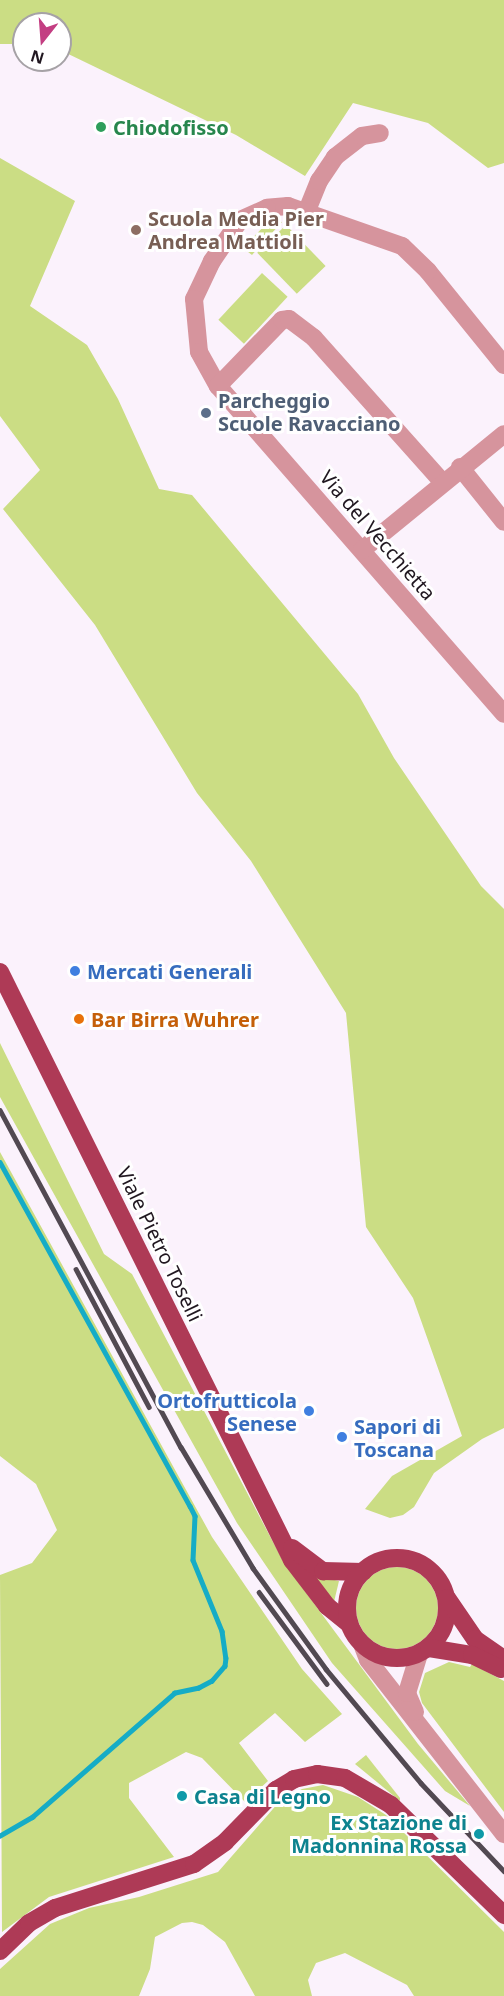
<!DOCTYPE html>
<html>
<head>
<meta charset="utf-8">
<style>
  body { margin:0 }
  #map { position:relative; width:504px; height:1996px; overflow:hidden; background:#fbf2fc; font-family:"Noto Sans",sans-serif }
  div>[style] { position:absolute }
  [style*='--x'] { left:calc(var(--x)*1px); top:calc(var(--y)*1px); width:calc(var(--w)*1px); rotate:calc(var(--a)*1deg) }
  .green>* { inset:0; background:#cbdd84; transform-origin:0 0 }
  .round { border-radius:50% }
  .stream>* { height:4.5px; margin:-2.25px; padding:0 2.25px; transform-origin:2.25px; border-radius:2.25px; background:#15acc6 }
  .minor>* { height:18px; margin:-9px; padding:0 9px; transform-origin:9px; border-radius:9px; background:#d6949d }
  .major>* { height:18px; margin:-9px; padding:0 9px; transform-origin:9px; border-radius:9px; background:#ae3a56 }
  .major>.ring { margin:-9px; padding:0; box-sizing:content-box; background:none; border:18px solid #ae3a56; border-radius:50% }
  .rail>* { height:4.5px; margin:-2.25px; padding:0 2.25px; transform-origin:2.25px; border-radius:2.25px; background:#524952 }
  .dots>* { width:16px; height:16px; translate:-50% -50%; box-sizing:border-box; border:3px solid #fff; border-radius:50% }
  span { translate:-50% -50%; white-space:nowrap; text-align:center; line-height:1.15; -webkit-text-stroke:6px #fff; paint-order:stroke }
  .leisure-label { font-size:20px; color:#27864d; font-weight:700 }
  .left { translate:0 -50%; text-align:left }
  .education-label { font-size:20px; color:#785e54; font-weight:700 }
  .service-label { font-size:20px; color:#4e5e75; font-weight:700 }
  .street-label { font-size:20px; color:#201720 }
  .shop-label { font-size:20px; color:#366cbe; font-weight:700 }
  .right { translate:-100% -50%; text-align:right }
  .food-label { font-size:20px; color:#c56008; font-weight:700 }
  .culture-label { font-size:20px; color:#0d838f; font-weight:700 }
  .north { position:absolute; left:12px; top:12px; width:60px; height:60px; box-sizing:border-box; background:#fff; border:2px solid #a6a2a6; border-radius:50%; rotate:197deg; font-size:16px; font-weight:700; line-height:24px; text-align:center; color:#201720 }
  .north::after { content:''; display:block; margin:auto; width:21px; height:27px; background:#c33e82; clip-path:polygon(50% 0,100% 100%,50% 72%,0 100%) }
</style>
</head>
<body>
<div id="map">
  <div class="green">
    <i style="clip-path:polygon(0 0,504px 0,504px 163px,488px 168px,428px 123px,353px 103px,305px 176px,236px 135px,60px 50px,60px 24px,24px 24px,24px 44px,0 44px)"></i>
    <i style="clip-path:polygon(0 158px,75px 201px,30px 306px,87px 345px,118px 399px,159px 489px,192px 495px,358px 694px,394px 758px,481px 886px,504px 909px,504px 1428px,482px 1439px,434px 1473px,414px 1507px,403px 1515px,390px 1518px,365px 1509px,392px 1476px,462px 1436px,413px 1298px,366px 1227px,346px 1013px,251px 861px,197px 793px,95px 625px,3px 509px,40px 470px,0 416px)"></i>
    <i style="clip-path:polygon(270px 220px,282px 222px,252px 255px,243px 248px)"></i>
    <i style="left:286px;top:225px;width:57px;height:40px;rotate:46deg"></i>
    <i style="left:262px;top:273px;width:35px;height:64px;rotate:43deg"></i>
    <i style="clip-path:polygon(0 1043px,104px 1254px,132px 1274px,284px 1563px,418px 1744px,470px 1806px,445px 1791px,332px 1663px,237px 1523px,0 1097px)"></i>
    <i style="clip-path:polygon(0 1152px,212px 1537px,302px 1669px,342px 1714px,305px 1742px,275px 1713px,239px 1743px,268px 1781px,245px 1802px,202px 1758px,186px 1752px,129px 1783px,129px 1798px,174px 1857px,49px 1897px,2px 1932px,0 1575px,32px 1563px,57px 1530px,36px 1484px,0 1456px)"></i>
    <i class="round" style="left:356px;top:1567px;width:82px;height:82px"></i>
    <i style="clip-path:polygon(308px 1574px,339px 1581px,333px 1606px)"></i>
    <i style="clip-path:polygon(449px 1662px,470px 1667px,472px 1664px,504px 1681px,504px 1812px,422px 1703px,419px 1692px,425px 1673px)"></i>
    <i style="clip-path:polygon(366px 1755px,400px 1798px,400px 1801px,355px 1764px)"></i>
    <i style="clip-path:polygon(323px 1785px,358px 1797px,386px 1815px,504px 1932px,504px 1996px,414px 1996px,407px 1985px,345px 1953px,316px 1963px,308px 1980px,312px 1996px,255px 1996px,225px 1942px,203px 1925px,192px 1922px,182px 1923px,155px 1937px,150px 1969px,139px 1996px,0 1996px,0 1969px,50px 1924px,89px 1908px,139px 1897px,218px 1872px,279px 1802px,302px 1789px)"></i>
  </div>
  <div class="stream">
    <i style="--x:0;--y:1162;--w:393;--a:61.1"></i>
    <i style="--x:190;--y:1506;--w:11;--a:63"></i>
    <i style="--x:195;--y:1516;--w:44;--a:92.6"></i>
    <i style="--x:193;--y:1560;--w:77;--a:67.8"></i>
    <i style="--x:222;--y:1631;--w:27;--a:82"></i>
    <i style="--x:226;--y:1658;--w:8;--a:97"></i>
    <i style="--x:225;--y:1666;--w:20;--a:131"></i>
    <i style="--x:212;--y:1681;--w:15;--a:152"></i>
    <i style="--x:199;--y:1688;--w:25;--a:168"></i>
    <i style="--x:175;--y:1693;--w:189;--a:138.9"></i>
    <i style="--x:33;--y:1817;--w:38;--a:150"></i>
  </div>
  <div class="minor">
    <i style="--x:306;--y:213;--w:35;--a:-68"></i>
    <i style="--x:319;--y:181;--w:29;--a:-56"></i>
    <i style="--x:335;--y:157;--w:34;--a:-38"></i>
    <i style="--x:362;--y:136;--w:18;--a:-9"></i>
    <i style="--x:504;--y:365;--w:121;--a:-129"></i>
    <i style="--x:428;--y:271;--w:36;--a:-136"></i>
    <i style="--x:402;--y:246;--w:121;--a:-160.7"></i>
    <i style="--x:288;--y:206;--w:21;--a:175"></i>
    <i style="--x:267;--y:208;--w:30;--a:156"></i>
    <i style="--x:240;--y:220;--w:50;--a:124.3"></i>
    <i style="--x:212;--y:261;--w:42;--a:115.3"></i>
    <i style="--x:194;--y:299;--w:53;--a:84.6"></i>
    <i style="--x:199;--y:352;--w:39;--a:61"></i>
    <i style="--x:218;--y:386;--w:435;--a:48.9"></i>
    <i style="--x:218;--y:386;--w:92;--a:-45.9"></i>
    <i style="--x:282;--y:320;--w:7;--a:-8"></i>
    <i style="--x:289;--y:319;--w:31;--a:37"></i>
    <i style="--x:314;--y:338;--w:194;--a:48.3"></i>
    <i style="--x:460;--y:467;--w:70;--a:51.3"></i>
    <i style="--x:362;--y:550;--w:183;--a:-39.2"></i>
    <i style="--x:362;--y:1644;--w:17;--a:69"></i>
    <i style="--x:368;--y:1660;--w:221;--a:52"></i>
    <i style="--x:415;--y:1712;--w:21;--a:-113"></i>
    <i style="--x:407;--y:1693;--w:41;--a:-72.9"></i>
  </div>
  <div class="major">
    <i style="--x:0;--y:972;--w:657;--a:63.59"></i>
    <i style="--x:292;--y:1560;--w:58;--a:52.7"></i>
    <i style="--x:327;--y:1606;--w:27;--a:39"></i>
    <i style="--x:292;--y:1548;--w:39;--a:37"></i>
    <i style="--x:323;--y:1571;--w:40;--a:1.4"></i>
    <i class="ring" style="left:347px;top:1558px;width:82px;height:82px"></i>
    <i style="--x:447;--y:1598;--w:50;--a:55.7"></i>
    <i style="--x:475;--y:1639;--w:35;--a:35"></i>
    <i style="--x:429;--y:1648;--w:44;--a:9.2"></i>
    <i style="--x:472;--y:1655;--w:32;--a:26"></i>
    <i style="--x:0;--y:1951;--w:40;--a:-44"></i>
    <i style="--x:29;--y:1923;--w:30;--a:-30"></i>
    <i style="--x:55;--y:1908;--w:146;--a:-17.6"></i>
    <i style="--x:194;--y:1864;--w:38;--a:-35"></i>
    <i style="--x:225;--y:1842;--w:73;--a:-45.6"></i>
    <i style="--x:276;--y:1790;--w:21;--a:-31"></i>
    <i style="--x:294;--y:1779;--w:24;--a:-12"></i>
    <i style="--x:317;--y:1774;--w:28;--a:8"></i>
    <i style="--x:345;--y:1778;--w:53;--a:30.4"></i>
    <i style="--x:391;--y:1805;--w:158;--a:44.2"></i>
  </div>
  <div class="rail">
    <i style="--x:0;--y:1110;--w:383;--a:61.8"></i>
    <i style="--x:181;--y:1447;--w:141;--a:59.2"></i>
    <i style="--x:253;--y:1568;--w:125;--a:54.1"></i>
    <i style="--x:326;--y:1669;--w:148;--a:50.2"></i>
    <i style="--x:421;--y:1783;--w:121;--a:46.7"></i>
    <i style="--x:76;--y:1269;--w:156;--a:62.1"></i>
    <i style="--x:259;--y:1592;--w:114;--a:53.5"></i>
  </div>
  <div class="dots">
    <i style="left:101px;top:127px;background:#2e9e5b"></i>
    <i style="left:136px;top:230px;background:#8d6e63"></i>
    <i style="left:206px;top:413px;background:#5c6f8a"></i>
    <i style="left:75px;top:971px;background:#3f7fe0"></i>
    <i style="left:79px;top:1019px;background:#e8710a"></i>
    <i style="left:309px;top:1411px;background:#3f7fe0"></i>
    <i style="left:342px;top:1437px;background:#3f7fe0"></i>
    <i style="left:182px;top:1796px;background:#0f9aa8"></i>
    <i style="left:479px;top:1834px;background:#0f9aa8"></i>
  </div>
  <div class="leisure-label">
    <span class="left" style="left:113px;top:127px">Chiodofisso</span>
  </div>
  <div class="education-label">
    <span class="left" style="left:148px;top:230px">Scuola Media Pier<br>Andrea Mattioli</span>
  </div>
  <div class="service-label">
    <span class="left" style="left:218px;top:412px">Parcheggio<br>Scuole Ravacciano</span>
  </div>
  <div class="street-label">
    <span style="left:378px;top:535px;rotate:49deg">Via del Vecchietta</span>
    <span style="left:160px;top:1244px;rotate:64deg">Viale Pietro Toselli</span>
  </div>
  <div class="shop-label">
    <span class="left" style="left:87px;top:971px">Mercati Generali</span>
    <span class="right" style="left:297px;top:1412px">Ortofrutticola<br>Senese</span>
    <span class="left" style="left:354px;top:1438px">Sapori di<br>Toscana</span>
  </div>
  <div class="food-label">
    <span class="left" style="left:91px;top:1019px">Bar Birra Wuhrer</span>
  </div>
  <div class="culture-label">
    <span class="left" style="left:194px;top:1796px">Casa di Legno</span>
    <span class="right" style="left:467px;top:1834px">Ex Stazione di<br>Madonnina Rossa</span>
  </div>
  <div class="north">N</div>
</div>
</body>
</html>
